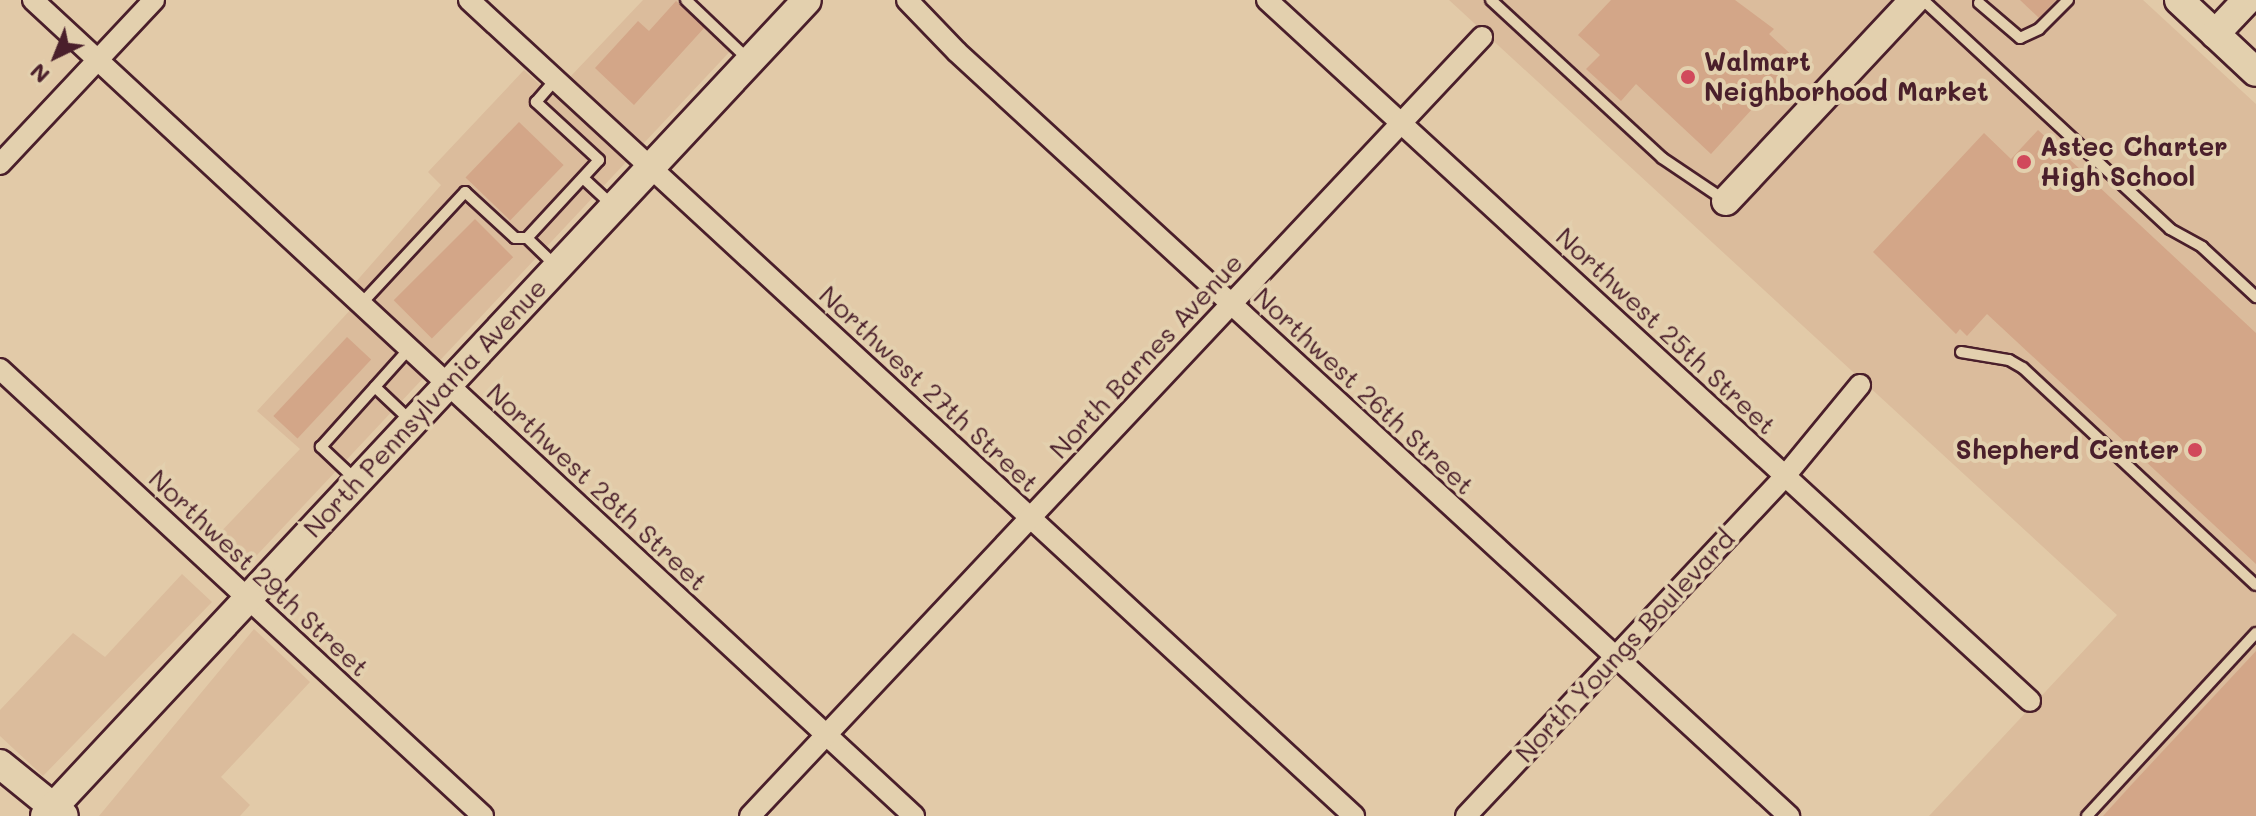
<!DOCTYPE html>
<html>
<head>
<meta charset="utf-8">
<style>
  body { margin:0 }
  #map { position:relative; width:2256px; height:816px; overflow:hidden; background:#e2caa8; font-family:Mali,sans-serif }
  div>[style] { position:absolute }
  [style*='--x'] { left:calc(var(--x)*1px); top:calc(var(--y)*1px); width:calc(var(--w)*1px); rotate:calc(var(--a)*1deg) }
  .built>* { inset:0; background:#dbbc9c }
  .building>* { inset:0; background:#d3a688; transform-origin:0 0 }
  .roads { filter:drop-shadow(2px 0 #4a1f2b) drop-shadow(-2px 0 #4a1f2b) drop-shadow(0 2px #4a1f2b) drop-shadow(0 -2px #4a1f2b) }
  .lane>* { height:10px; margin:-5px; padding:0 5px; transform-origin:5px; border-radius:5px; background:#e3d0ae }
  .street>* { height:20px; margin:-10px; padding:0 10px; transform-origin:10px; border-radius:10px; background:#e3d0ae }
  .secondary>* { height:28px; margin:-14px; padding:0 14px; transform-origin:14px; border-radius:14px; background:#e3d0ae }
  .dots>* { width:22px; height:22px; translate:-50% -50%; box-sizing:border-box; border:4px solid #e3d0ae; border-radius:50% }
  span { translate:-50% -50%; white-space:nowrap; text-align:center; line-height:1.15; -webkit-text-stroke:8px #e3d0ae; paint-order:stroke }
  .poi-label { font-size:26px; color:#4a1f2b; font-weight:700 }
  .left { translate:0 -50%; text-align:left }
  .right { translate:-100% -50%; text-align:right }
  .street-label { font-size:26px; color:#4a1f2b }
  .north { position:absolute; left:16px; top:16px; width:80px; height:80px; -webkit-text-stroke:6px #e3d0ae; paint-order:stroke; rotate:223deg; font-size:22px; font-weight:700; line-height:32px; text-align:center; color:#4a1f2b }
  .north::after { content:''; display:block; margin:auto; width:28px; height:36px; background:#4a1f2b; clip-path:polygon(50% 0,100% 100%,50% 72%,0 100%) }
</style>
</head>
<body>
<div id="map">
  <div class="built">
    <i style="clip-path:polygon(643px 0,688px 0,736px 45px,244px 569px,213px 540px,300px 449px,257px 411px,364px 295px,354px 284px,441px 185px,428px 172px,524px 70px,552px 96px)"></i>
    <i style="clip-path:polygon(1449px 0,2143px 0,2256px 104px,2256px 816px,1929px 816px,2117px 615px)"></i>
    <i style="clip-path:polygon(182px 574px,212px 602px,43px 776px,0 736px,0 710px,73px 633px,105px 657px)"></i>
    <i style="clip-path:polygon(254px 629px,310px 682px,221px 777px,250px 805px,240px 816px,99px 816px)"></i>
  </div>
  <div class="building">
    <i style="clip-path:polygon(1611px 0,1735px 0,1774px 29px,1769px 34px,1797px 60px,1711px 154px,1636px 84px,1621px 101px,1586px 69px,1600px 55px,1578px 35px)"></i>
    <i style="clip-path:polygon(2020px 0,2056px 0,2039px 18px)"></i>
    <i style="clip-path:polygon(676px 1px,705px 27px,634px 105px,595px 68px,638px 21px,649px 31px)"></i>
    <i style="left:519px;top:122px;width:62px;height:77px;rotate:44deg"></i>
    <i style="clip-path:polygon(2038px 130px,2256px 333px,2256px 564px,1987px 314px,1967px 336px,1960px 329px,1956px 334px,1873px 252px,1984px 133px,2011px 159px)"></i>
    <i style="left:475px;top:219px;width:54px;height:115px;rotate:45deg"></i>
    <i style="left:347px;top:337px;width:33px;height:108px;rotate:43deg"></i>
    <i style="clip-path:polygon(2256px 651px,2256px 816px,2103px 816px,2133px 783px)"></i>
  </div>
  <div class="roads">
    <div class="lane">
      <i style="--x:686;--y:0;--w:86;--a:43.6"></i>
      <i style="--x:1491;--y:0;--w:233;--a:42.7"></i>
      <i style="--x:1662;--y:158;--w:77;--a:33.9"></i>
      <i style="--x:1923;--y:0;--w:337;--a:42.8"></i>
      <i style="--x:2170;--y:229;--w:37;--a:29"></i>
      <i style="--x:2202;--y:247;--w:74;--a:42.8"></i>
      <i style="--x:1979;--y:3;--w:54;--a:40.5"></i>
      <i style="--x:2020;--y:38;--w:21;--a:-25"></i>
      <i style="--x:2039;--y:29;--w:41;--a:-45"></i>
      <i style="--x:583;--y:178;--w:40;--a:43"></i>
      <i style="--x:527;--y:238;--w:106;--a:-47.3"></i>
      <i style="--x:599;--y:160;--w:86;--a:-137.4"></i>
      <i style="--x:536;--y:102;--w:29;--a:-49"></i>
      <i style="--x:361;--y:304;--w:153;--a:-47.1"></i>
      <i style="--x:465;--y:192;--w:68;--a:42.6"></i>
      <i style="--x:515;--y:238;--w:12;--a:0"></i>
      <i style="--x:527;--y:238;--w:39;--a:44"></i>
      <i style="--x:1961;--y:352;--w:49;--a:9.5"></i>
      <i style="--x:2009;--y:360;--w:16;--a:30"></i>
      <i style="--x:2023;--y:368;--w:318;--a:43"></i>
      <i style="--x:375;--y:387;--w:50;--a:43.4"></i>
      <i style="--x:357;--y:481;--w:50;--a:-136.6"></i>
      <i style="--x:321;--y:447;--w:132;--a:-48.1"></i>
      <i style="--x:2087;--y:816;--w:249;--a:-47.3"></i>
    </div>
    <div class="street">
      <i style="--x:33;--y:0;--w:1201;--a:42.81"></i>
      <i style="--x:469;--y:0;--w:1204;--a:42.68"></i>
      <i style="--x:907;--y:0;--w:72;--a:46.1"></i>
      <i style="--x:957;--y:52;--w:1130;--a:42.56"></i>
      <i style="--x:1267;--y:0;--w:1036;--a:42.57"></i>
      <i style="--x:0;--y:164;--w:225;--a:-46.8"></i>
      <i style="--x:0;--y:369;--w:658;--a:42.78"></i>
      <i style="--x:750;--y:816;--w:1069;--a:-46.78"></i>
      <i style="--x:1466;--y:816;--w:466;--a:-46.8"></i>
      <i style="--x:1785;--y:476;--w:118;--a:-50.5"></i>
    </div>
    <div class="secondary">
      <i style="--x:2179;--y:0;--w:105;--a:43.1"></i>
      <i style="--x:2215;--y:34;--w:47;--a:-46.7"></i>
      <i style="--x:1726;--y:201;--w:275;--a:-46.9"></i>
      <i style="--x:0;--y:764;--w:82;--a:39.1"></i>
      <i style="--x:45;--y:816;--w:1116;--a:-46.96"></i>
    </div>
  </div>
  <div class="dots">
    <i style="left:1688px;top:77px;background:#d1495b"></i>
    <i style="left:2024px;top:162px;background:#d1495b"></i>
    <i style="left:2195px;top:450px;background:#d1495b"></i>
  </div>
  <div class="poi-label">
    <span class="left" style="left:1704px;top:77px">Walmart<br>Neighborhood Market</span>
    <span class="left" style="left:2040px;top:162px">Astec Charter<br>High School</span>
    <span class="right" style="left:2179px;top:450px">Shepherd Center</span>
  </div>
  <div class="street-label">
    <span style="left:1666px;top:331px;rotate:43deg">Northwest 25th Street</span>
    <span style="left:1146px;top:356px;rotate:-47deg">North Barnes Avenue</span>
    <span style="left:929px;top:389px;rotate:43deg">Northwest 27th Street</span>
    <span style="left:1364px;top:391px;rotate:43deg">Northwest 26th Street</span>
    <span style="left:425px;top:408px;rotate:-47deg">North Pennsylvania Avenue</span>
    <span style="left:597px;top:487px;rotate:43deg">Northwest 28th Street</span>
    <span style="left:259px;top:573px;rotate:43deg">Northwest 29th Street</span>
    <span style="left:1625px;top:646px;rotate:-47deg">North Youngs Boulevard</span>
  </div>
  <div class="north">N</div>
</div>
</body>
</html>
